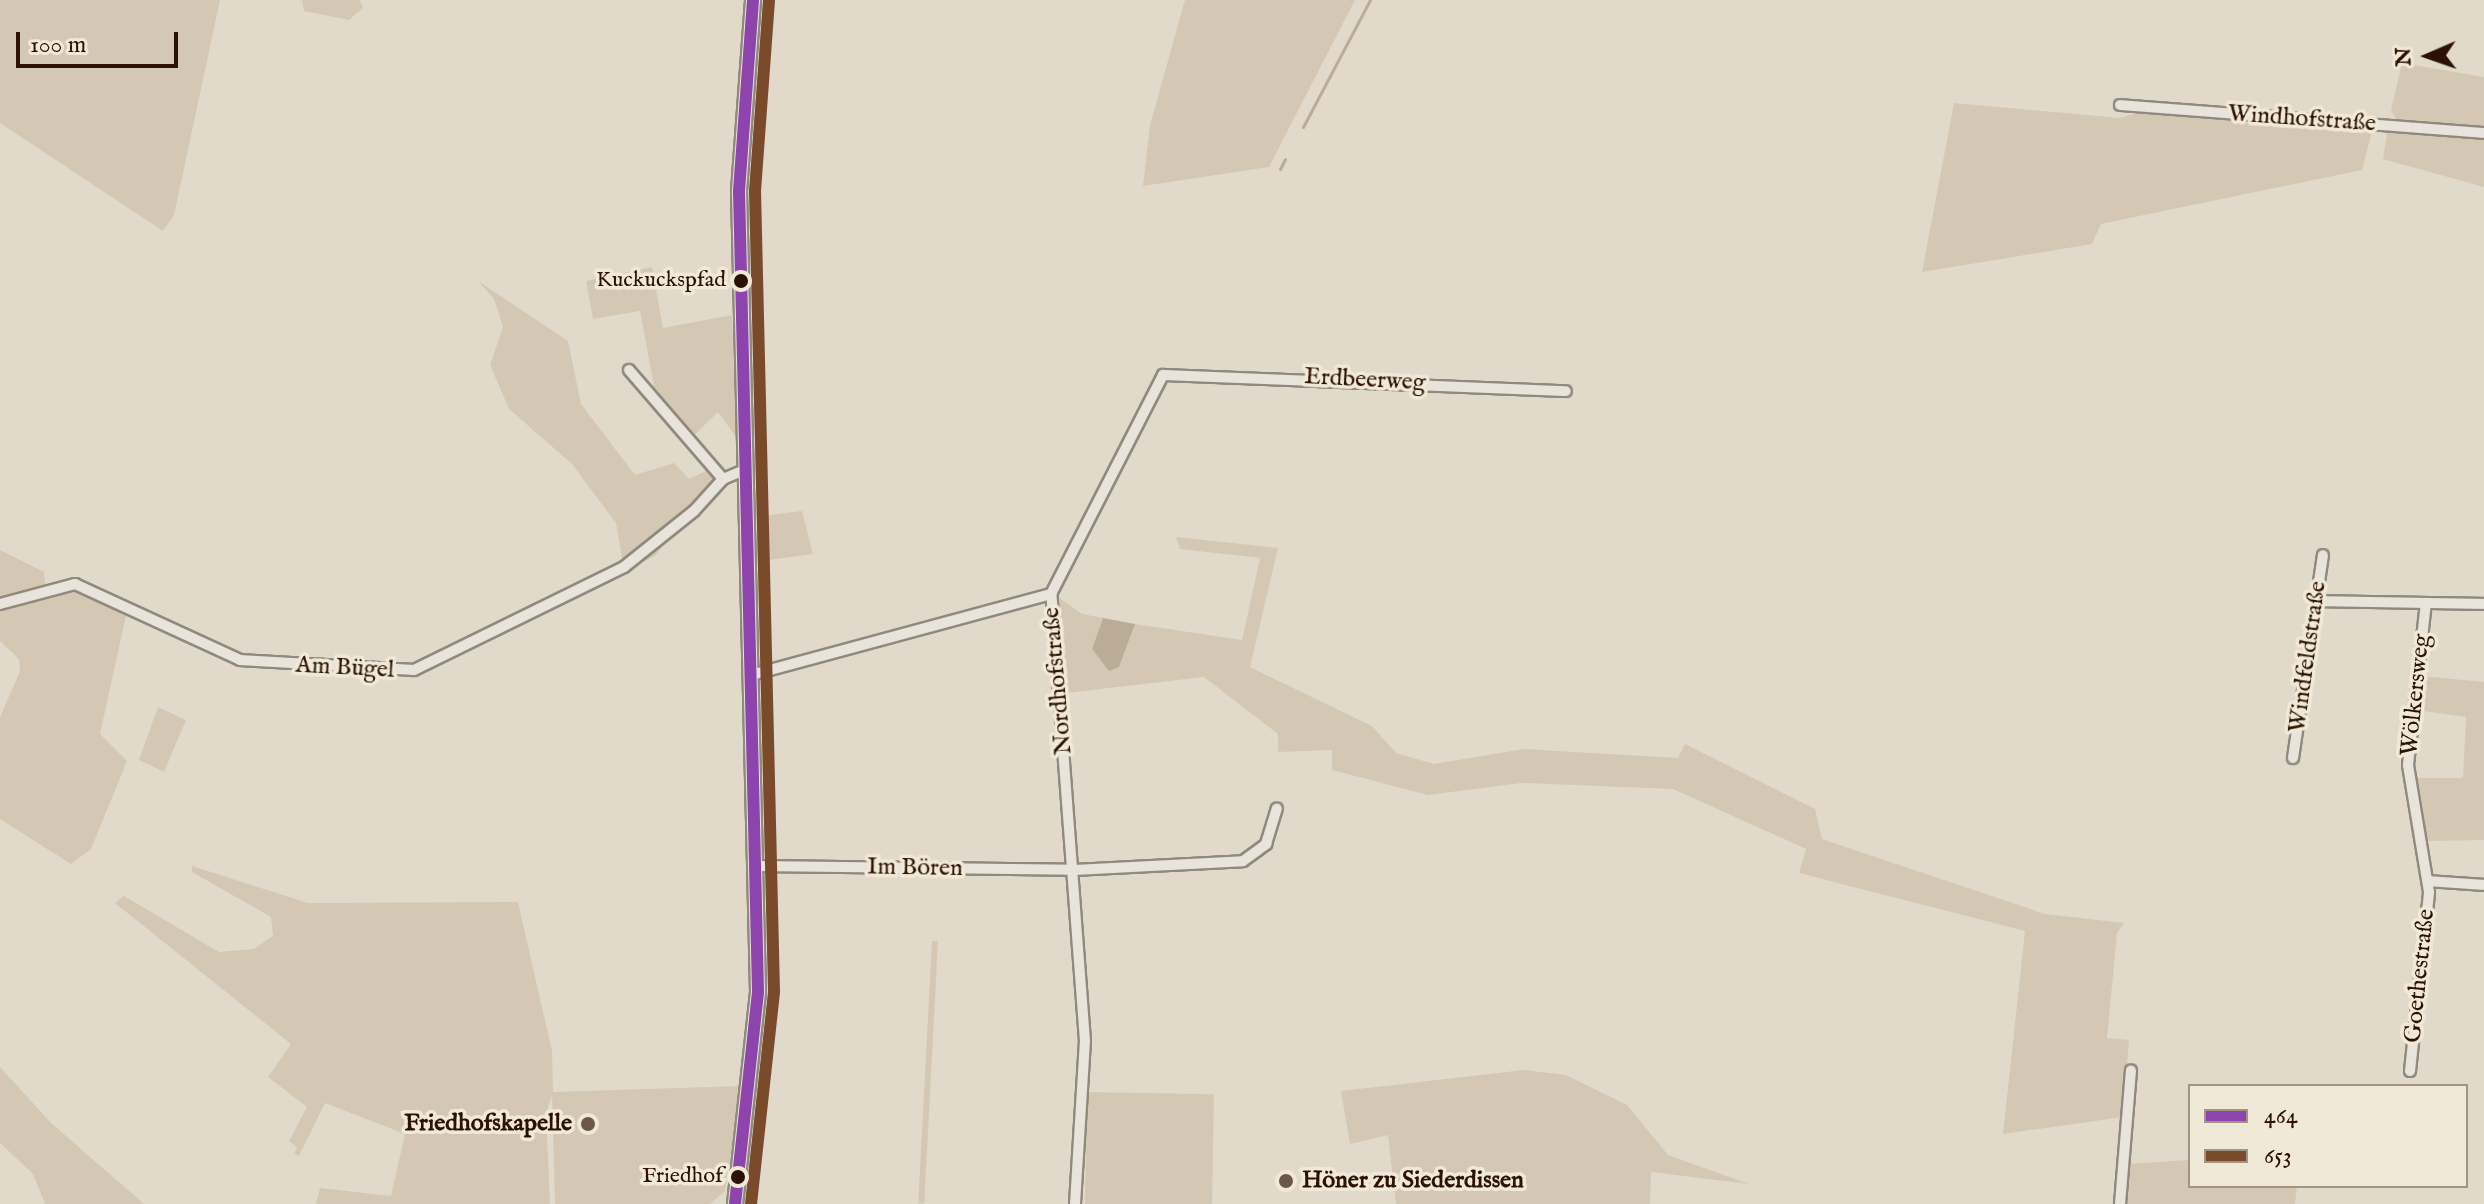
<!DOCTYPE html>
<html>
<head>
<meta charset="utf-8">
<style>
  body { margin:0 }
  #map { position:relative; width:2484px; height:1204px; overflow:hidden; background:#e1dacb; font-family:"IM FELL English",serif }
  div>[style] { position:absolute }
  [style*='--x'] { left:calc(var(--x)*1px); top:calc(var(--y)*1px); width:calc(var(--w)*1px); rotate:calc(var(--a)*1deg) }
  .green>* { inset:0; background:#d4c8b4; transform-origin:0 0 }
  .water>* { inset:0; background:#baac97 }
  .stream>* { height:3px; margin:-1.5px; padding:0 1.5px; transform-origin:1.5px; border-radius:1.5px; background:#baac97 }
  .building>* { inset:0; background:#aca69b }
  .round { border-radius:50% }
  .roads { filter:drop-shadow(2px 0 #90897e) drop-shadow(-2px 0 #90897e) drop-shadow(0 2px #90897e) drop-shadow(0 -2px #90897e) }
  .street>* { height:10px; margin:-5px; padding:0 5px; transform-origin:5px; border-radius:5px; background:#e8e4dc }
  .secondary>* { height:14px; margin:-7px; padding:0 7px; transform-origin:7px; border-radius:7px; background:#e8e4dc }
  .bus-1>* { height:12px; margin:-6px; padding:0 6px; transform-origin:6px; border-radius:6px; background:#8e44ad }
  .bus-2>* { height:12px; margin:-6px; padding:0 6px; transform-origin:6px; border-radius:6px; background:#7a4b2a }
  .dots>* { width:22px; height:22px; translate:-50% -50%; box-sizing:border-box; border:4px solid #f1e9d7; border-radius:50% }
  span { translate:-50% -50%; white-space:nowrap; text-align:center; line-height:1.15; -webkit-text-stroke:7px #f1e9d7; paint-order:stroke }
  .bus-label { font-size:22px; color:#2b1202 }
  .right { translate:-100% -50%; text-align:right }
  .street-label { font-size:24px; color:#2b1202 }
  .poi-label { font-size:24px; color:#2b1202; font-weight:700 }
  .left { translate:0 -50%; text-align:left }
  .legend { position:absolute; left:2188px; top:1084px; width:280px; height:104px; box-sizing:border-box; background:#f1e9d7; border:2px solid #a29382; margin:0; padding:10px 14px; list-style:none; font-size:24px; color:#2b1202 }
  .legend li { display:flex; align-items:center; gap:16px; height:40px }
  .legend b { width:40px; border:2px solid #a29382 }
  .north { position:absolute; left:2388px; top:16px; width:80px; height:80px; -webkit-text-stroke:6px #f1e9d7; paint-order:stroke; rotate:268deg; font-size:22px; font-weight:700; line-height:32px; text-align:center; color:#2b1202 }
  .north::after { content:''; display:block; margin:auto; width:28px; height:36px; background:#2b1202; clip-path:polygon(50% 0,100% 100%,50% 72%,0 100%) }
  .scale { position:absolute; left:16px; top:32px; width:162px; height:36px; box-sizing:border-box; border:4px solid #2b1202; border-top:0; padding-left:10px; font-size:24px; line-height:28px; white-space:nowrap; color:#2b1202; -webkit-text-stroke:6px #f1e9d7; paint-order:stroke }
</style>
</head>
<body>
<div id="map">
  <div class="green">
    <i style="clip-path:polygon(0 0,220px 0,174px 215px,163px 231px,0 123px)"></i>
    <i style="clip-path:polygon(302px 0,360px 0,363px 8px,349px 20px,304px 11px)"></i>
    <i style="clip-path:polygon(1185px 0,1355px 0,1269px 167px,1143px 186px,1150px 125px)"></i>
    <i style="clip-path:polygon(2402px 63px,2484px 77px,2484px 128px,2397px 121px,2391px 110px)"></i>
    <i style="clip-path:polygon(1954px 103px,2120px 118px,2145px 110px,2373px 127px,2362px 170px,2101px 224px,2092px 244px,1922px 272px)"></i>
    <i style="clip-path:polygon(2388px 129px,2484px 136px,2484px 187px,2383px 159px)"></i>
    <i style="clip-path:polygon(652px 267px,663px 328px,732px 315px,736px 437px,718px 412px,689px 440px,649px 394px,654px 386px,640px 311px,593px 319px,586px 281px)"></i>
    <i style="clip-path:polygon(478px 281px,568px 341px,581px 404px,635px 475px,674px 463px,689px 479px,708px 470px,714px 479px,656px 555px,631px 569px,622px 559px,616px 523px,572px 464px,509px 409px,490px 365px,503px 327px,494px 299px)"></i>
    <i style="clip-path:polygon(802px 511px,813px 554px,762px 561px,760px 516px)"></i>
    <i style="clip-path:polygon(1176px 537px,1278px 548px,1250px 667px,1372px 726px,1396px 753px,1434px 764px,1524px 749px,1678px 758px,1685px 744px,1815px 809px,1822px 839px,2045px 914px,2124px 923px,2117px 933px,2107px 1038px,2129px 1040px,2123px 1117px,2003px 1134px,2025px 931px,1799px 873px,1806px 849px,1673px 789px,1521px 783px,1428px 795px,1332px 770px,1332px 750px,1278px 752px,1278px 734px,1204px 677px,1066px 693px,1054px 594px,1082px 614px,1103px 618px,1092px 649px,1119px 667px,1135px 624px,1242px 640px,1260px 558px,1180px 549px)"></i>
    <i style="clip-path:polygon(0 550px,44px 572px,45px 585px,0 599px)"></i>
    <i style="clip-path:polygon(66px 590px,82px 590px,127px 611px,100px 734px,127px 761px,91px 849px,71px 864px,0 819px,0 717px,20px 671px,19px 659px,0 641px,0 608px)"></i>
    <i style="clip-path:polygon(2421px 676px,2484px 682px,2484px 840px,2427px 841px,2415px 778px,2463px 778px,2466px 717px,2417px 710px)"></i>
    <i style="clip-path:polygon(158px 707px,186px 720px,164px 772px,139px 760px)"></i>
    <i style="clip-path:polygon(192px 866px,308px 903px,518px 902px,552px 1051px,553px 1092px,741px 1086px,725px 1191px,710px 1204px,555px 1204px,552px 1095px,546px 1114px,550px 1204px,316px 1204px,320px 1188px,391px 1196px,405px 1134px,325px 1103px,299px 1156px,294px 1154px,297px 1147px,289px 1141px,307px 1107px,268px 1077px,291px 1044px,115px 903px,124px 896px,219px 952px,254px 949px,273px 936px,271px 917px,192px 872px)"></i>
    <i style="left:938px;top:941px;width:263px;height:6px;rotate:93deg"></i>
    <i style="clip-path:polygon(0 1067px,51px 1123px,144px 1204px,45px 1204px,33px 1174px,0 1143px)"></i>
    <i style="clip-path:polygon(1524px 1070px,1566px 1075px,1627px 1105px,1668px 1155px,1749px 1184px,1651px 1172px,1650px 1204px,1396px 1204px,1388px 1135px,1350px 1144px,1341px 1091px)"></i>
    <i style="left:1087px;top:1092px;width:127px;height:112px;rotate:1deg"></i>
    <i style="clip-path:polygon(2190px 1160px,2190px 1186px,2297px 1186px,2295px 1204px,2125px 1204px,2128px 1164px)"></i>
  </div>
  <div class="water">
    <i style="clip-path:polygon(1103px 618px,1135px 624px,1119px 667px,1109px 671px,1092px 649px)"></i>
  </div>
  <div class="stream">
    <i style="--x:1303;--y:127;--w:144;--a:-62.2"></i>
    <i style="--x:1280;--y:169;--w:11;--a:-63"></i>
    <i style="--x:1069;--y:1204;--w:72;--a:-86"></i>
  </div>
  <div class="building">
    <i class="round" style="left:577px;top:1113px;width:22px;height:22px"></i>
  </div>
  <div class="roads">
    <div class="street">
      <i style="--x:2120;--y:105;--w:365;--a:4.4"></i>
      <i style="--x:629;--y:370;--w:144;--a:49.2"></i>
      <i style="--x:2316;--y:601;--w:168;--a:1"></i>
      <i style="--x:0;--y:604;--w:78;--a:-14.9"></i>
      <i style="--x:75;--y:584;--w:182;--a:24.7"></i>
      <i style="--x:240;--y:660;--w:174;--a:3.3"></i>
      <i style="--x:414;--y:670;--w:234;--a:-26.1"></i>
      <i style="--x:624;--y:567;--w:90;--a:-38.7"></i>
      <i style="--x:694;--y:511;--w:43;--a:-47.8"></i>
      <i style="--x:723;--y:479;--w:25;--a:-23"></i>
      <i style="--x:751;--y:675;--w:311;--a:-15.1"></i>
      <i style="--x:2293;--y:758;--w:205;--a:-81.6"></i>
      <i style="--x:757;--y:866;--w:317;--a:0.7"></i>
      <i style="--x:1074;--y:870;--w:169;--a:-3"></i>
      <i style="--x:1243;--y:861;--w:29;--a:-36"></i>
      <i style="--x:1266;--y:844;--w:37;--a:-73"></i>
      <i style="--x:2428;--y:881;--w:56;--a:4.1"></i>
      <i style="--x:2410;--y:1071;--w:180;--a:-83.9"></i>
      <i style="--x:2429;--y:892;--w:129;--a:-99.4"></i>
      <i style="--x:2408;--y:765;--w:163;--a:-83.7"></i>
      <i style="--x:1075;--y:1204;--w:163;--a:-86.5"></i>
      <i style="--x:1085;--y:1041;--w:448;--a:-94.3"></i>
      <i style="--x:1051;--y:594;--w:246;--a:-62.9"></i>
      <i style="--x:1163;--y:375;--w:403;--a:2.3"></i>
      <i style="--x:2120;--y:1204;--w:134;--a:-85.3"></i>
    </div>
    <div class="secondary">
      <i style="--x:735;--y:1204;--w:214;--a:-83.8"></i>
      <i style="--x:758;--y:991;--w:800;--a:-91.36"></i>
      <i style="--x:739;--y:191;--w:192;--a:-85.8"></i>
    </div>
  </div>
  <div class="bus-1">
    <i style="--x:735;--y:1204;--w:214;--a:-83.8"></i>
    <i style="--x:758;--y:991;--w:800;--a:-91.36"></i>
    <i style="--x:739;--y:191;--w:192;--a:-85.8"></i>
  </div>
  <div class="bus-2">
    <i style="--x:751;--y:1204;--w:214;--a:-83.8"></i>
    <i style="--x:774;--y:991;--w:800;--a:-91.36"></i>
    <i style="--x:755;--y:191;--w:191;--a:-85.8"></i>
  </div>
  <div class="dots">
    <i style="left:741px;top:281px;background:#2b1202"></i>
    <i style="left:588px;top:1124px;background:#6b5848"></i>
    <i style="left:738px;top:1177px;background:#2b1202"></i>
    <i style="left:1286px;top:1181px;background:#6b5848"></i>
  </div>
  <div class="bus-label">
    <span class="right" style="left:726px;top:281px">Kuckuckspfad</span>
    <span class="right" style="left:723px;top:1177px">Friedhof</span>
  </div>
  <div class="street-label">
    <span style="left:2302px;top:119px;rotate:4deg">Windhofstraße</span>
    <span style="left:1365px;top:380px;rotate:3deg">Erdbeerweg</span>
    <span style="left:2308px;top:657px;rotate:-82deg">Windfeldstraße</span>
    <span style="left:345px;top:668px;rotate:3deg">Am Bügel</span>
    <span style="left:1058px;top:681px;rotate:-95deg">Nordhofstraße</span>
    <span style="left:2416px;top:695px;rotate:-84deg">Wölkersweg</span>
    <span style="left:915px;top:868px;rotate:1deg">Im Bören</span>
    <span style="left:2420px;top:976px;rotate:-84deg">Goethestraße</span>
  </div>
  <div class="poi-label">
    <span class="right" style="left:572px;top:1124px">Friedhofskapelle</span>
    <span class="left" style="left:1302px;top:1181px">Höner zu Siederdissen</span>
  </div>
  <ul class="legend">
  <li><b style="height:10px;background:#8e44ad"></b>464</li>
  <li><b style="height:10px;background:#7a4b2a"></b>653</li>
  </ul>
  <div class="north">N</div>
  <div class="scale">100 m</div>
</div>
</body>
</html>
